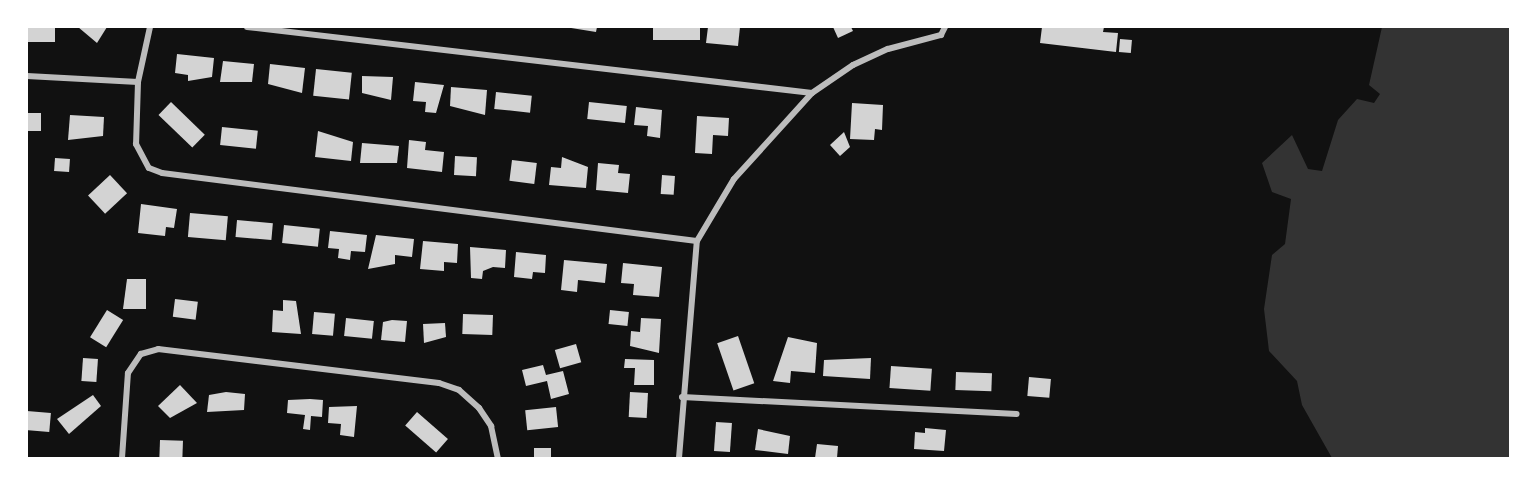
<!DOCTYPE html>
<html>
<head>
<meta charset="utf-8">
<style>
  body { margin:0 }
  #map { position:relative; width:1537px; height:485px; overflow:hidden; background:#111; font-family:"Noto Serif",serif }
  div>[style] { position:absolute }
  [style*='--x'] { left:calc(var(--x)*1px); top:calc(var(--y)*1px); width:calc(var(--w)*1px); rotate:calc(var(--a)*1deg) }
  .water>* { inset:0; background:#333 }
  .building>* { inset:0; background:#d3d3d3; transform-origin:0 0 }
  .path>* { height:2px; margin:-1px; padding:0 1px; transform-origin:1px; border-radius:1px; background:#f5f5f5 }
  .minor>* { height:6px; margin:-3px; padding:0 3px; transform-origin:3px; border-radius:3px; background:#bcbcbc }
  span { translate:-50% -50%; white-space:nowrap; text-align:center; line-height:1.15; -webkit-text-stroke:5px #fff; paint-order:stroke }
  .frame { position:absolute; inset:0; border:28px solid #fff; pointer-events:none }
</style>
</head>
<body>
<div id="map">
  <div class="water">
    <i style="clip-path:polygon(1382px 27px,1510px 27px,1510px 458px,1332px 458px,1302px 405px,1297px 381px,1269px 351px,1264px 309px,1272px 255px,1285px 244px,1291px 199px,1272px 192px,1262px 163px,1292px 135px,1308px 169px,1322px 171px,1338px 120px,1357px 99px,1374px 103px,1380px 94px,1369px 85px)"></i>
  </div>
  <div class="building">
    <i style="left:27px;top:27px;width:28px;height:15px"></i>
    <i style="clip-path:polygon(78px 27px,107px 27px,97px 43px)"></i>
    <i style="clip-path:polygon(565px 27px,597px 27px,596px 32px)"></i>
    <i style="left:653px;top:27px;width:47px;height:13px"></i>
    <i style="clip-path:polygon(708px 27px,740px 27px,738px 46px,706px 43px)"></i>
    <i style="clip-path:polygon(833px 27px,851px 27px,853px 31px,838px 38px)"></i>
    <i style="clip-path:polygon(1042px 27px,1104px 27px,1103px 32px,1118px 33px,1116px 52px,1040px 43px)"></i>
    <i style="left:1120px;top:39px;width:12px;height:13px;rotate:5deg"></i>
    <i style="clip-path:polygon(177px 54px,214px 58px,212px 77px,188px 81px,188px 75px,175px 73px)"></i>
    <i style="clip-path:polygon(223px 61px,254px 64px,252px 82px,220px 82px)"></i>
    <i style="clip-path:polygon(270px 64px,305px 68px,302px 93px,268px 84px)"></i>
    <i style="left:316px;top:69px;width:36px;height:27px;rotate:6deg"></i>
    <i style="clip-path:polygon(362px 76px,393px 77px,391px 100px,362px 93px)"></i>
    <i style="clip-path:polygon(415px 82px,444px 85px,436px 113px,425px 112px,426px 102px,413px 101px)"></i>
    <i style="clip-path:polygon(451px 87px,487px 90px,485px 115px,450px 106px)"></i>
    <i style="left:496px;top:92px;width:36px;height:17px;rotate:6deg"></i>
    <i style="left:171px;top:102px;width:47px;height:18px;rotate:44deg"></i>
    <i style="left:589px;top:102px;width:38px;height:17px;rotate:6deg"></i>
    <i style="clip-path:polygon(852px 103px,883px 105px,882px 130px,875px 129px,874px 140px,850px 139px)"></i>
    <i style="clip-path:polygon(636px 107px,662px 110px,660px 138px,647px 136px,648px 126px,634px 125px)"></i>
    <i style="left:27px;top:113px;width:14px;height:18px"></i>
    <i style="clip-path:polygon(70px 115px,104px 117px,103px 136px,68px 140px)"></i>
    <i style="clip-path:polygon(697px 116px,729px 118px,728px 136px,713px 135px,712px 154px,695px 153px)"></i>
    <i style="left:222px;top:127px;width:36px;height:18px;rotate:6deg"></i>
    <i style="clip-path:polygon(318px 131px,353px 142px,351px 161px,315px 157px)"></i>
    <i style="clip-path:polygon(844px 132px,850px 147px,840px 156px,830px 145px)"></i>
    <i style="clip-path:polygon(409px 140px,426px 142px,425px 150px,444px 152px,442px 172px,407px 168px)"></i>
    <i style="clip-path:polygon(362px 143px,399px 146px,397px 163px,360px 163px)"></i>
    <i style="left:455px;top:156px;width:22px;height:19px;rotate:3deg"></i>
    <i style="clip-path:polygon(562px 157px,588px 167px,586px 188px,549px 185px,551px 167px,561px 168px)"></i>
    <i style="left:55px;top:158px;width:15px;height:13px;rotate:4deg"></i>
    <i style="left:512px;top:160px;width:25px;height:21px;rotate:7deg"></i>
    <i style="clip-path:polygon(598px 163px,619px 165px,618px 173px,630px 174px,628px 193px,596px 190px)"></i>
    <i style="left:110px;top:175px;width:25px;height:30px;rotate:47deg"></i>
    <i style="left:662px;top:175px;width:13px;height:19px;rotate:4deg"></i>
    <i style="clip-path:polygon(141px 204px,177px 209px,174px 228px,166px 227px,165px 236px,138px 233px)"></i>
    <i style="left:190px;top:213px;width:38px;height:24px;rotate:5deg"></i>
    <i style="left:237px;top:220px;width:36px;height:17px;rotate:5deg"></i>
    <i style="left:284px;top:225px;width:36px;height:18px;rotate:6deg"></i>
    <i style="clip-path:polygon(330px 231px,367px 235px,365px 252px,351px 251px,350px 260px,338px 258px,339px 249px,328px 248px)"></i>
    <i style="clip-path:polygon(376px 235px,414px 239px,412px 257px,395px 255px,395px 264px,368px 269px)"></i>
    <i style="clip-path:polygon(423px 241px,458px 244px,457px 263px,444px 262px,444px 271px,420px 269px)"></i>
    <i style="clip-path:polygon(470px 247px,506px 250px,505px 268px,493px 267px,483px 271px,482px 279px,471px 278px)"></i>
    <i style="clip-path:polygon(516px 252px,546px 255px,545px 273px,533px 272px,532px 279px,514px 277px)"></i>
    <i style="clip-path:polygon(564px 260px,607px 264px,605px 283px,578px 280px,577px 292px,561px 290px)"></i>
    <i style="clip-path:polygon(623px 263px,662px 267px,659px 297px,633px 295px,634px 284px,621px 283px)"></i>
    <i style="clip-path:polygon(127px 279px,146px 279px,146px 309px,123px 309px)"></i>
    <i style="left:175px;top:299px;width:23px;height:18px;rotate:7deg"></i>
    <i style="clip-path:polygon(283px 300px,296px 301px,301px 334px,272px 332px,273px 310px,283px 311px)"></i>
    <i style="left:107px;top:310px;width:19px;height:32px;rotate:32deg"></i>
    <i style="left:610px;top:310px;width:19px;height:14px;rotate:6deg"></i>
    <i style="left:314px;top:312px;width:21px;height:22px;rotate:5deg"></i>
    <i style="left:463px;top:314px;width:30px;height:20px;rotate:2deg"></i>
    <i style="left:346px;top:318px;width:28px;height:18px;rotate:6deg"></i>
    <i style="clip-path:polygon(641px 318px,661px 319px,659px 353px,630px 346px,631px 331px,640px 332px)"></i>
    <i style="clip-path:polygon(392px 320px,407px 321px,405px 342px,381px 340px,383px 322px)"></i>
    <i style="clip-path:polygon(445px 323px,446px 337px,424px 343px,423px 324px)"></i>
    <i style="left:738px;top:336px;width:50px;height:22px;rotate:71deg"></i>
    <i style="clip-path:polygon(788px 337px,817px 343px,815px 373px,791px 371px,790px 383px,773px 381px)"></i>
    <i style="left:576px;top:344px;width:19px;height:22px;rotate:74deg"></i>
    <i style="left:83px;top:358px;width:15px;height:23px;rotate:4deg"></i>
    <i style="clip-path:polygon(871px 358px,870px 379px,823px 376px,824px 360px)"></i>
    <i style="clip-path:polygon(625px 359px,654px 360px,654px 385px,634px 385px,635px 368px,624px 368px)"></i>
    <i style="clip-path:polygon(543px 365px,546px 375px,563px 371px,569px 394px,551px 399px,547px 381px,526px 386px,522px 370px)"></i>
    <i style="left:891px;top:366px;width:41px;height:22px;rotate:4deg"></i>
    <i style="left:956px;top:372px;width:36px;height:18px;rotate:2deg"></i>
    <i style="left:1029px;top:377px;width:22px;height:19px;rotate:5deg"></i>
    <i style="clip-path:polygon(180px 385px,197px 403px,170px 418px,158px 406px)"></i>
    <i style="clip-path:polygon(226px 392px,245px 394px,244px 410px,207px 412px,209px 395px)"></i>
    <i style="left:630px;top:392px;width:18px;height:25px;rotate:3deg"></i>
    <i style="clip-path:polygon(93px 395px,101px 406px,69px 434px,57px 419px)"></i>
    <i style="clip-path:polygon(310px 399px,323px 400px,322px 417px,311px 416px,310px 430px,303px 429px,305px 415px,287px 413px,288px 400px)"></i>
    <i style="clip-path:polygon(357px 406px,354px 437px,340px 435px,341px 424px,328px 423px,329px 407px)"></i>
    <i style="left:556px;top:407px;width:20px;height:31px;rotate:84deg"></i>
    <i style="left:27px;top:411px;width:24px;height:19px;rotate:5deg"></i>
    <i style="left:417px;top:412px;width:41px;height:18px;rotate:41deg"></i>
    <i style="left:716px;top:422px;width:16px;height:29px;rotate:4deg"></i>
    <i style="clip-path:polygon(925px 428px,946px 430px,944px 451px,914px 449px,915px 432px,925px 433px)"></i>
    <i style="clip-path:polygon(758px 429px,790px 436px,788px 454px,755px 450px)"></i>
    <i style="left:160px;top:440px;width:23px;height:18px;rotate:2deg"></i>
    <i style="clip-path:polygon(817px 444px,838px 446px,837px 458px,815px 458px)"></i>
    <i style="left:534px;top:448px;width:17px;height:10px"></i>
  </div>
  <div class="path">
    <i style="--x:1507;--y:27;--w:3;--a:0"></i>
  </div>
  <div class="minor">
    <i style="--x:150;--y:27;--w:56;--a:102.3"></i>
    <i style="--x:138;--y:82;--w:62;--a:91.8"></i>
    <i style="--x:136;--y:144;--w:27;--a:62"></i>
    <i style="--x:149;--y:168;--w:14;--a:21"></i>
    <i style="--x:162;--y:173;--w:539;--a:7.24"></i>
    <i style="--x:247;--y:27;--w:569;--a:6.66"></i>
    <i style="--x:27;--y:76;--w:111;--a:3.1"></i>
    <i style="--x:682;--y:397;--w:335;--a:2.9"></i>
    <i style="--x:122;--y:458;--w:85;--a:-86"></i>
    <i style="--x:128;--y:373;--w:23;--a:-56"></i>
    <i style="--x:141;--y:354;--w:18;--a:-16"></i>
    <i style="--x:158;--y:349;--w:283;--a:6.9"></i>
    <i style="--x:439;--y:383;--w:21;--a:19"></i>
    <i style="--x:459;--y:390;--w:27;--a:42"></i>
    <i style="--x:479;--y:408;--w:22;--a:56"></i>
    <i style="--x:491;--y:426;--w:33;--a:78"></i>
    <i style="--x:679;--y:458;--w:218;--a:-85.3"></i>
    <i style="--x:697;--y:241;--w:72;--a:-59.2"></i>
    <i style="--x:734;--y:179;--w:116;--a:-47.8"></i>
    <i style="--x:812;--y:93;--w:50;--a:-34.3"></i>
    <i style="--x:853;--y:65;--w:38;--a:-25"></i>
    <i style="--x:888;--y:49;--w:55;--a:-14.8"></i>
    <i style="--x:941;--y:35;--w:9;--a:-63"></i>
  </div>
  <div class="frame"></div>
</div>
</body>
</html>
